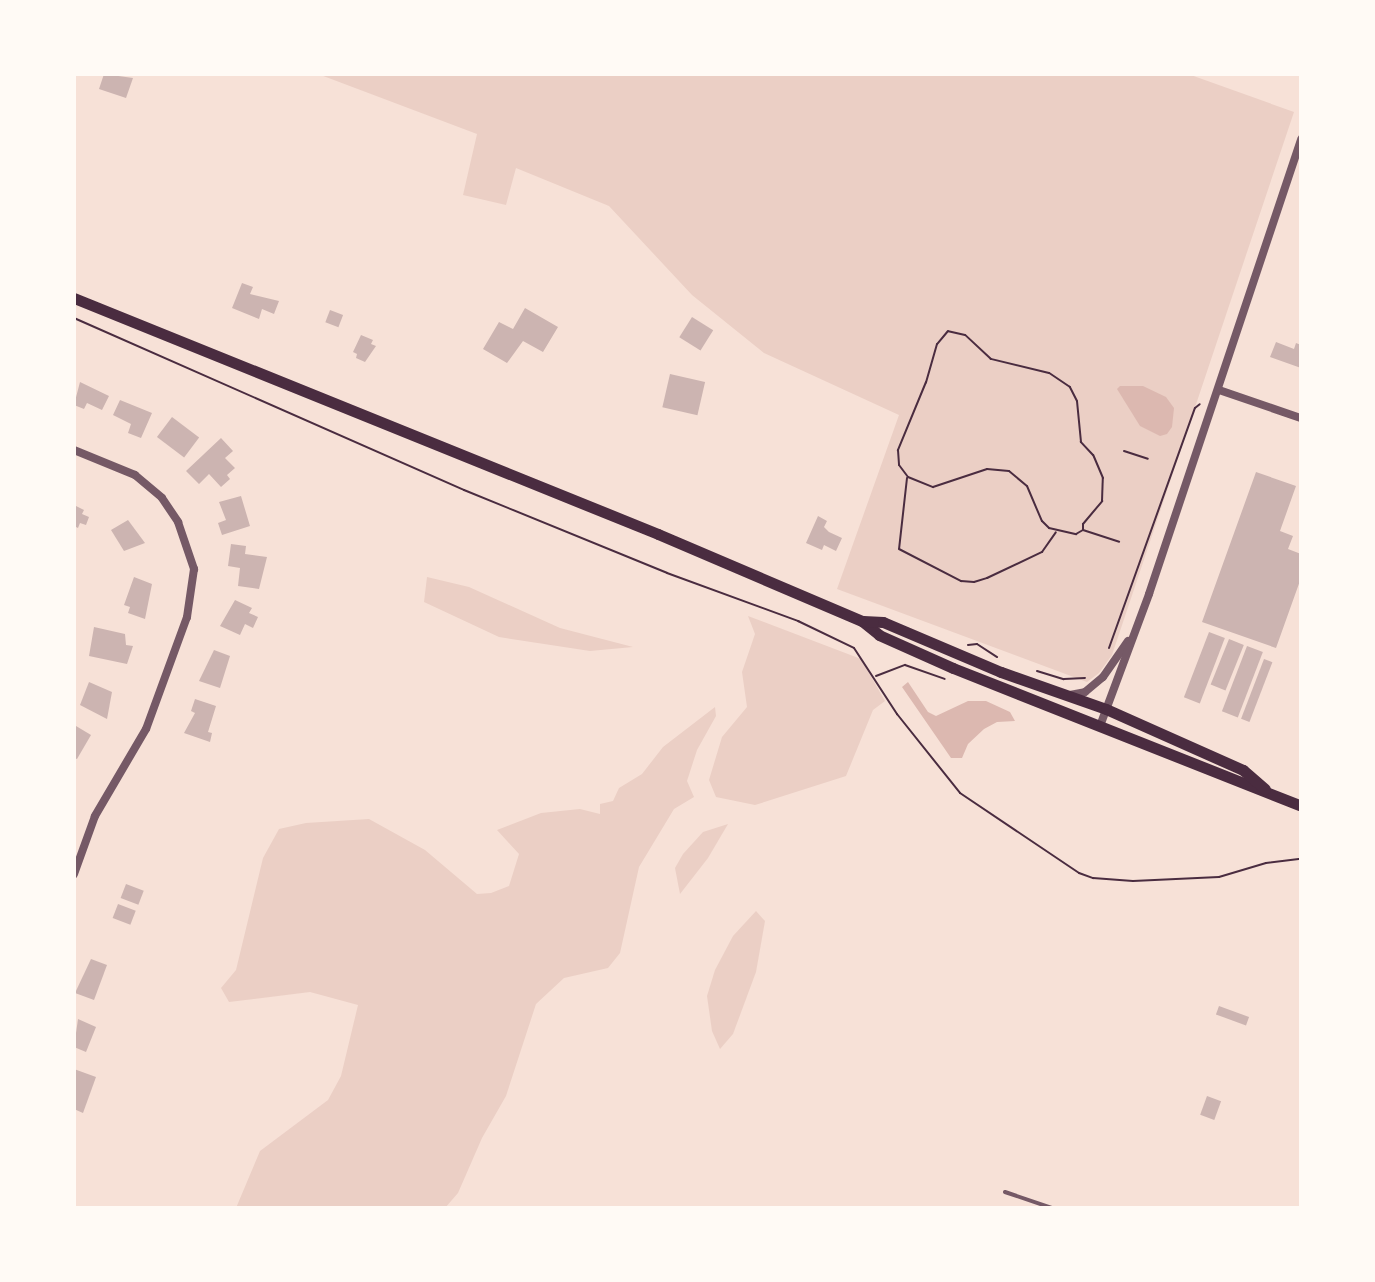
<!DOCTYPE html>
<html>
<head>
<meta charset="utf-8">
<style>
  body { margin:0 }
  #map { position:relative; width:1375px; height:1282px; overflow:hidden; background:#f7e1d7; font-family:Mulish,sans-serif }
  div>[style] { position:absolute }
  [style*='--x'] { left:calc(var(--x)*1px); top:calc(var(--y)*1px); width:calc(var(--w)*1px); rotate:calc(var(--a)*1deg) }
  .green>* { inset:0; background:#ebcfc5 }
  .water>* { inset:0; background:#dcb8b0 }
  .building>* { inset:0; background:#ccb4b1; transform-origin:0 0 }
  .path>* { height:2px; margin:-1px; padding:0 1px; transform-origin:1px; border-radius:1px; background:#4a2c40 }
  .service>* { height:4px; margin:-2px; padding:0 2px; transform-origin:2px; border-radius:2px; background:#755966 }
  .minor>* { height:8px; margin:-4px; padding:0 4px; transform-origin:4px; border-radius:4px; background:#755966 }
  .secondary>* { height:11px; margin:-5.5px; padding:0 5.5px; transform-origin:5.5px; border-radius:5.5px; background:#4a2c40 }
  span { translate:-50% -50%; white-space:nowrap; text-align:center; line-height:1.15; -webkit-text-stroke:7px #fffaf5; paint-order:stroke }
  .frame { position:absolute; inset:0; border:76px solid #fffaf5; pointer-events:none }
</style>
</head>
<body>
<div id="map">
  <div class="green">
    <i style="clip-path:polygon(318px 74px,1188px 74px,1294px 112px,1112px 655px,1099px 673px,1087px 682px,837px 589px,899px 415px,764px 353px,692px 295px,609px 206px,516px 168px,506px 205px,463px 195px,477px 134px)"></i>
    <i style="clip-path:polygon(427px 577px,469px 587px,560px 628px,633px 647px,590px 651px,499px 637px,424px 602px)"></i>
    <i style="clip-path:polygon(748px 616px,861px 659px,885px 701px,873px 710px,846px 776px,755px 805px,716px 797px,709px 780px,722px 737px,747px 707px,742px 672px,755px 634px)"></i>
    <i style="clip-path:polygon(715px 707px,716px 716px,697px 750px,687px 781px,694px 797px,674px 809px,639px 867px,620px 953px,608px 968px,564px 978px,536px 1004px,506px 1096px,482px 1138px,458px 1193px,445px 1208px,236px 1208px,260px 1151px,328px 1100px,341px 1076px,358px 1005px,310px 992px,229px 1002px,221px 988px,236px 970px,263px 858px,279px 829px,306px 823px,369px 819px,425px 850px,477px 894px,491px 893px,509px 886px,519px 854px,497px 830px,541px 813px,580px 809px,600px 814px,600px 804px,613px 801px,619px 788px,642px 774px,663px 747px)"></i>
    <i style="clip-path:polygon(728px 824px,708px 858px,680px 894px,675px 868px,683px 854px,703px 832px)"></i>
    <i style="clip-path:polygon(756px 911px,765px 921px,756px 972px,733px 1034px,720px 1049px,712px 1031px,707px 996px,715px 970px,733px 936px)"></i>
  </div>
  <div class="water">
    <i style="clip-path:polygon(1120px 386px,1143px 386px,1166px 397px,1174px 408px,1172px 427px,1167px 434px,1160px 436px,1140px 426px,1117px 389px)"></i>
    <i style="clip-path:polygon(908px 682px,928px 712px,936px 716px,968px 701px,986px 701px,1010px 712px,1015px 721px,997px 722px,984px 729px,968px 744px,962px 758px,951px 758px,902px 687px)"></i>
  </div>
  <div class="building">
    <i style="clip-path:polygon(104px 74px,133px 78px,126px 98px,99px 89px)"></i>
    <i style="clip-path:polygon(242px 283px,253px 287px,250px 294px,279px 301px,274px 314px,262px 309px,259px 319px,232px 308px)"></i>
    <i style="clip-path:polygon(525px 308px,558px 327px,543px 352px,523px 341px,507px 363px,483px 349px,499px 322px,513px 329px)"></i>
    <i style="left:330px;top:310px;width:14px;height:13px;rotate:21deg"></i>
    <i style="left:692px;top:317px;width:25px;height:24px;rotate:32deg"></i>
    <i style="clip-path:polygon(361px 335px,373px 340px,371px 344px,376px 346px,365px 362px,356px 358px,357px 354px,353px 352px)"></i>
    <i style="clip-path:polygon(1276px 342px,1294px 349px,1296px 343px,1301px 345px,1301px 368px,1270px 357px)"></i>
    <i style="left:670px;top:374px;width:36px;height:34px;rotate:13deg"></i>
    <i style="clip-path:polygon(80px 382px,109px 396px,102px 410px,87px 403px,84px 409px,74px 405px)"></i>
    <i style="clip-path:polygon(120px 400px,152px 413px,141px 438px,128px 433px,131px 424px,113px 415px)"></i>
    <i style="left:172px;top:417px;width:34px;height:25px;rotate:37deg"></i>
    <i style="clip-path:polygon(221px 438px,233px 451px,225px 458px,235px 468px,227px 475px,230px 479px,221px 487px,209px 474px,199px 484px,186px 471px)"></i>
    <i style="clip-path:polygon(1256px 472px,1296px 486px,1280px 531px,1293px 536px,1288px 549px,1301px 554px,1301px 578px,1276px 648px,1202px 622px)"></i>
    <i style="clip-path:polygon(241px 496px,250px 526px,222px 535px,218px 523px,226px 520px,219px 502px)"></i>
    <i style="clip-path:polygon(74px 505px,84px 510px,82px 514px,89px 517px,86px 525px,80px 523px,78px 528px,74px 526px)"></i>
    <i style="clip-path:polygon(818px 516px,827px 521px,824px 527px,829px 532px,842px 538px,836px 551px,824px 545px,822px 550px,806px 543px)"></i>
    <i style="clip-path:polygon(128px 520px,145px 543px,124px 551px,111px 530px)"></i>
    <i style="clip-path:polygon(231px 544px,246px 546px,245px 554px,267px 557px,259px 589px,238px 586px,240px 568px,228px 566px)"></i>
    <i style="clip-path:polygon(134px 577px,152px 584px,145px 619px,128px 613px,130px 607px,124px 605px)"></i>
    <i style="clip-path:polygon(235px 600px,252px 608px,249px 613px,258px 617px,253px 628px,245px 624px,240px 635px,220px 626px)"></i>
    <i style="clip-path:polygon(94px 627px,125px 634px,126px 645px,133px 646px,127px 664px,89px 656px)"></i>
    <i style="left:1209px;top:632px;width:17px;height:70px;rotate:21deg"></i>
    <i style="left:1229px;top:639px;width:16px;height:49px;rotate:22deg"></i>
    <i style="left:1247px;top:646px;width:17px;height:70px;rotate:21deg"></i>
    <i style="clip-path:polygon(214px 650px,230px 656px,220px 688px,199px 681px)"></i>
    <i style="left:1264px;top:659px;width:9px;height:64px;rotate:21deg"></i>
    <i style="clip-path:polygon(89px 682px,112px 692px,107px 719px,80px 705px)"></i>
    <i style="clip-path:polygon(195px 699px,216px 706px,208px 732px,212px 733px,210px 742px,184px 733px,195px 713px,191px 711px)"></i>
    <i style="clip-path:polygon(76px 726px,91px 735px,77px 759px,74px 758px)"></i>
    <i style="left:126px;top:884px;width:19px;height:15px;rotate:21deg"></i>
    <i style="left:118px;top:904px;width:19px;height:15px;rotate:21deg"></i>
    <i style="clip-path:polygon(91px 959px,107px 965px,94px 1000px,75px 993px)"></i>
    <i style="left:1219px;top:1006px;width:32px;height:9px;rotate:20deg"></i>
    <i style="clip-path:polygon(78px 1019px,96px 1027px,86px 1052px,74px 1047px)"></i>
    <i style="clip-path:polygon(74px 1069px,96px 1077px,83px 1113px,74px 1109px)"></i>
    <i style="left:1207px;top:1096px;width:15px;height:20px;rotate:20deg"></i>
  </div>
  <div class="path">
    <i style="--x:74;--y:318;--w:426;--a:23.8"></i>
    <i style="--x:464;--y:490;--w:219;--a:22.2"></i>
    <i style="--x:667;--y:573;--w:140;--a:20.1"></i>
    <i style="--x:798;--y:621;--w:62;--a:25.7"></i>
    <i style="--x:854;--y:648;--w:79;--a:56.9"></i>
    <i style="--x:897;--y:714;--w:101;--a:51.4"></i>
    <i style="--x:960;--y:793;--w:143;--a:33.9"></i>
    <i style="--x:1079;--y:873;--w:15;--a:20"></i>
    <i style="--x:1093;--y:878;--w:40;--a:4.3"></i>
    <i style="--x:1133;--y:881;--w:86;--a:-2.7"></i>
    <i style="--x:1219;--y:877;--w:49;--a:-16.6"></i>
    <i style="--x:1266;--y:863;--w:35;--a:-7"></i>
    <i style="--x:1124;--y:451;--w:25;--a:18"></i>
    <i style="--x:907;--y:478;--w:71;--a:96.4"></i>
    <i style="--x:899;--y:549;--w:70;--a:27.3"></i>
    <i style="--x:961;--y:581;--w:13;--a:4"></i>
    <i style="--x:974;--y:582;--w:14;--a:-17"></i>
    <i style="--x:987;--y:578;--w:61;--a:-25.3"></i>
    <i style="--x:1042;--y:552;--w:24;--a:-55"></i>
    <i style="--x:1083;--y:530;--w:6;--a:-90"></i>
    <i style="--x:1083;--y:524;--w:30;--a:-50"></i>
    <i style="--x:1102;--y:501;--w:23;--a:-88"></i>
    <i style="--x:1103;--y:478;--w:25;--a:-113"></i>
    <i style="--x:1093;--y:455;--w:18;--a:-133"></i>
    <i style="--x:1081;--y:442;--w:41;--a:-95.6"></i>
    <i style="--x:1077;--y:401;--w:16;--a:-117"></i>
    <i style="--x:1070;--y:387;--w:25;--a:-146"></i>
    <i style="--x:1049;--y:373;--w:60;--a:-166.4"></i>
    <i style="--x:991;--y:359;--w:35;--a:-137"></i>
    <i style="--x:965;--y:335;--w:17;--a:-167"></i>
    <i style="--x:948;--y:331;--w:17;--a:130"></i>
    <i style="--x:937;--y:344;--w:40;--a:106"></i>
    <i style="--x:926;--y:382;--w:74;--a:112.4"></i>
    <i style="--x:898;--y:450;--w:15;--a:86"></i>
    <i style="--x:899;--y:465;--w:15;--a:53"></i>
    <i style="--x:908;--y:477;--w:27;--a:22"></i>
    <i style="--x:933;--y:487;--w:57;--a:-18.4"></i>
    <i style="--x:987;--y:469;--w:22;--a:5"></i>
    <i style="--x:1009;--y:471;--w:23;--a:40"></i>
    <i style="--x:1027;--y:486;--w:38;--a:67"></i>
    <i style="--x:1042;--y:521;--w:10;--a:45"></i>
    <i style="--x:1049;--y:528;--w:28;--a:13"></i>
    <i style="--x:1076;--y:534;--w:8;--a:-30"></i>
    <i style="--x:1083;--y:530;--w:38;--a:18"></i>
    <i style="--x:968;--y:645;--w:9;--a:-6"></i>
    <i style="--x:977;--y:644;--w:24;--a:33"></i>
    <i style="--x:1109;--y:648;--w:255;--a:-70.3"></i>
    <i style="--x:1195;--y:408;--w:6;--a:-39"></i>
    <i style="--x:1037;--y:671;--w:28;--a:17"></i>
    <i style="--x:1064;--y:679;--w:21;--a:-3"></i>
    <i style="--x:876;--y:676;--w:31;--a:-21"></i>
    <i style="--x:905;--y:665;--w:42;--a:19.3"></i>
  </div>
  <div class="service">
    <i style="--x:1005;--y:1192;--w:50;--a:18.8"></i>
  </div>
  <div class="minor">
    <i style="--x:1219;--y:390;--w:87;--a:18.9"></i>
    <i style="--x:74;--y:450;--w:66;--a:22.3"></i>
    <i style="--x:135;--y:475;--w:35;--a:40"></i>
    <i style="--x:162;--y:498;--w:29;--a:56"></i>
    <i style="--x:178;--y:522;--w:50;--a:71.2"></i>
    <i style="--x:194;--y:569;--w:49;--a:98.3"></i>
    <i style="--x:187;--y:617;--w:119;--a:110.1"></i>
    <i style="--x:146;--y:729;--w:101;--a:120.4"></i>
    <i style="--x:95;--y:816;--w:62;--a:109.9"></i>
    <i style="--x:1070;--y:695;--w:15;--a:-11"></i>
    <i style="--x:1085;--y:692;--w:23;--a:-40"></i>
    <i style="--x:1103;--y:677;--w:44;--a:-55.2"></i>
    <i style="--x:1100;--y:726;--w:141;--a:-69.6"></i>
    <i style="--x:1149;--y:594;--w:480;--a:-71.5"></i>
  </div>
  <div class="secondary">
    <i style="--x:74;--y:298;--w:630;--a:22"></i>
    <i style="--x:658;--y:534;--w:222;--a:23.1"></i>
    <i style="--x:862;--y:621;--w:22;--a:39"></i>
    <i style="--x:879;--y:635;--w:81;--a:24"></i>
    <i style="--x:953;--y:668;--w:374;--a:21.6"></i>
    <i style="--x:863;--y:621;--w:20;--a:3"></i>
    <i style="--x:883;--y:622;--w:128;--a:23"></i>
    <i style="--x:1001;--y:672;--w:111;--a:19.4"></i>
    <i style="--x:1106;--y:709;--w:150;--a:24"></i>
    <i style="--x:1243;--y:770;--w:29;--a:41"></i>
  </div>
  <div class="frame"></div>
</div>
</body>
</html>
